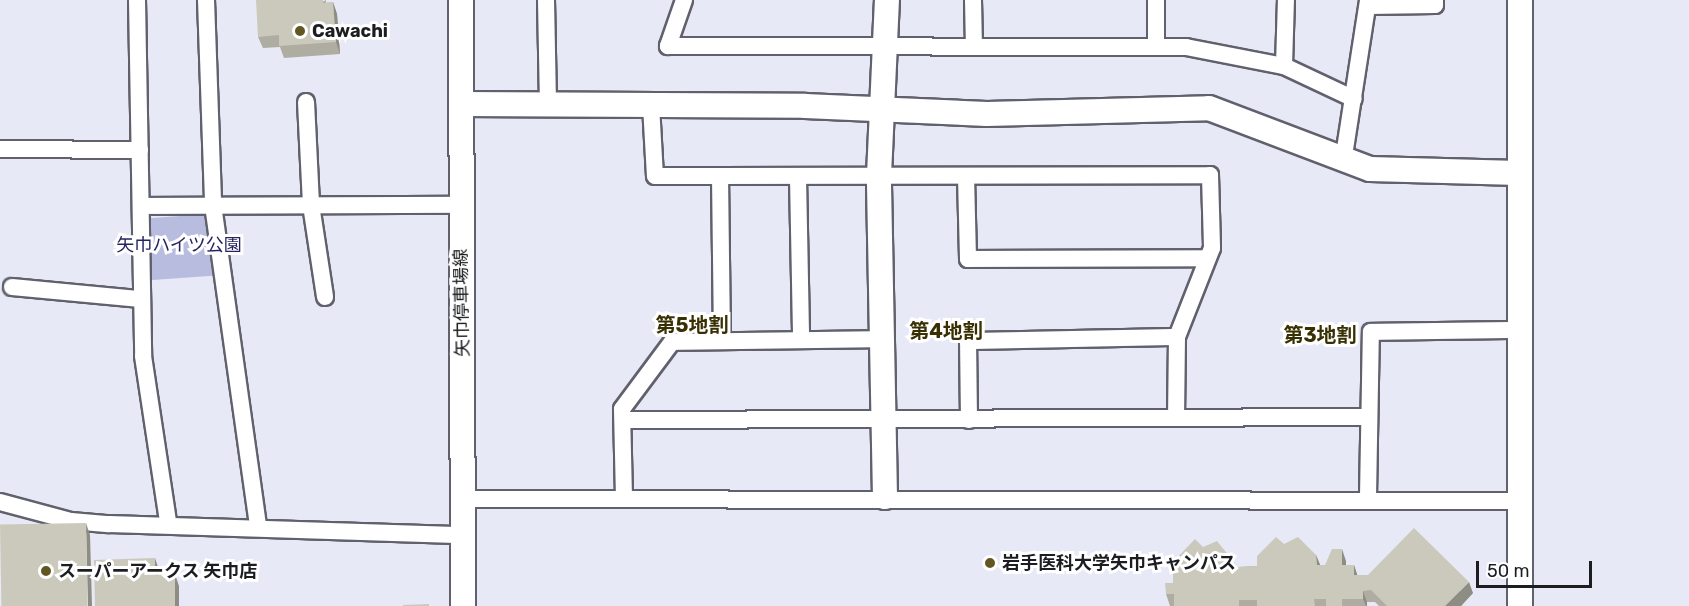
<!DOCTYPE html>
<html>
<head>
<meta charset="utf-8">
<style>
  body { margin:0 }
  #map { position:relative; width:1689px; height:606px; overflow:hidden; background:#e7e9f6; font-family:Rubik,"Noto Sans JP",sans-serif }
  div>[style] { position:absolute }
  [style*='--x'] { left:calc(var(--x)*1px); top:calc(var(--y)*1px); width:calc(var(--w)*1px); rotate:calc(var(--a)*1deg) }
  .green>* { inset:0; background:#b8bde0; transform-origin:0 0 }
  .roads { filter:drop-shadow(2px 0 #60616c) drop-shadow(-2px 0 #60616c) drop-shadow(0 2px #60616c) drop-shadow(0 -2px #60616c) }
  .street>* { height:16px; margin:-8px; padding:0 8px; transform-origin:8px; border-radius:8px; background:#fff }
  .secondary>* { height:24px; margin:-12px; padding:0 12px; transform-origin:12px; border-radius:12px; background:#fff }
  .wall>* { inset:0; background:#afada2 }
  .shaded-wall>* { inset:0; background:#8e8d84 }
  .building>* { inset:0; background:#cbc9bc; transform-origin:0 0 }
  .dots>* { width:16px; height:16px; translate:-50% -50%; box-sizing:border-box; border:3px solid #fff; border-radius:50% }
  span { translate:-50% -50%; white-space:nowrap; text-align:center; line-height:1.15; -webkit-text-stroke:6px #fff; paint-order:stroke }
  .poi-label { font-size:18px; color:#1c1d21; font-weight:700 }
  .left { translate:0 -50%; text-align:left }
  .park-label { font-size:18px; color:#252461 }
  .street-label { font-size:18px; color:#1c1d21 }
  .neighbourhood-label { font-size:20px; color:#382f03; font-weight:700 }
  .scale { position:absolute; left:1476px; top:561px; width:116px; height:27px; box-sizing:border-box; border:3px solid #1c1d21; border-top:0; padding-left:8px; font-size:18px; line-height:21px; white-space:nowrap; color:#1c1d21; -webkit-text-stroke:4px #fff; paint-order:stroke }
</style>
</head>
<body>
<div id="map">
  <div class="green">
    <i style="left:208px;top:214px;width:62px;height:63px;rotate:86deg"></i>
  </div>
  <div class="roads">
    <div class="street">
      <i style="--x:137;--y:0;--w:356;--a:89"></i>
      <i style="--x:143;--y:356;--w:168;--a:81.4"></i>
      <i style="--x:206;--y:0;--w:205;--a:88"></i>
      <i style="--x:213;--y:205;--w:323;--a:82"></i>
      <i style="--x:546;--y:0;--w:104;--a:88.9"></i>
      <i style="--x:684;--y:0;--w:49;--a:109.2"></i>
      <i style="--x:668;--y:46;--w:518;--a:0.11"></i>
      <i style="--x:1186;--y:47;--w:100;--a:11"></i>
      <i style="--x:1284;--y:66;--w:77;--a:25.2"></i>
      <i style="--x:973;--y:0;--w:46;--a:88.8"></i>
      <i style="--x:1368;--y:6;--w:67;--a:-0.9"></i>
      <i style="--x:1435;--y:5;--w:5;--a:-90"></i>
      <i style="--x:1156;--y:47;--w:47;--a:-90"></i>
      <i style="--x:1284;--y:66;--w:66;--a:-88.3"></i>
      <i style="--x:306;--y:102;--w:103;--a:87.2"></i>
      <i style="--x:311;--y:205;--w:93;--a:81.3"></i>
      <i style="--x:651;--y:105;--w:71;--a:86.8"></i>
      <i style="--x:655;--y:176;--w:65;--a:0"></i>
      <i style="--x:0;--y:149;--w:140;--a:0.4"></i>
      <i style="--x:1343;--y:162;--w:164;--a:-81.2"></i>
      <i style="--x:966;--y:176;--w:83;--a:88.6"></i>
      <i style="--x:968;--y:259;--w:239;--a:-0.2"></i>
      <i style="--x:798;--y:177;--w:162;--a:88.9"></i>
      <i style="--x:141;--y:206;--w:320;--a:-0.2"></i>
      <i style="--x:12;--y:287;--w:129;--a:5.4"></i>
      <i style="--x:722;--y:339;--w:163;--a:-90.7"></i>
      <i style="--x:720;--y:176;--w:490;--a:-0.1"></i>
      <i style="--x:1210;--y:175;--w:73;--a:88.4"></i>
      <i style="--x:1212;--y:248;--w:96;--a:111.5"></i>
      <i style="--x:1177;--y:337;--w:80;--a:90.7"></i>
      <i style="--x:623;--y:420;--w:744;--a:-0.23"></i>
      <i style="--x:969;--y:420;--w:79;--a:-90.7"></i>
      <i style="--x:968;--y:341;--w:209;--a:-1.1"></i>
      <i style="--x:1368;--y:497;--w:165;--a:-89"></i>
      <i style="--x:1371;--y:332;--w:149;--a:-0.8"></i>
      <i style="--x:624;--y:498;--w:89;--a:-91.3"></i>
      <i style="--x:622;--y:409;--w:84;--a:-53.3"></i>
      <i style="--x:672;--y:342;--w:212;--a:-0.8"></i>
      <i style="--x:464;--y:499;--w:1057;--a:0.11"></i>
      <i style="--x:0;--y:502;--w:73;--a:15"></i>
      <i style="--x:71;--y:521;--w:38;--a:5"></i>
      <i style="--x:109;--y:524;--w:355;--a:1.8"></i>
    </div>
    <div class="secondary">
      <i style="--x:461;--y:0;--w:606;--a:89.81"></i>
      <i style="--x:1520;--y:0;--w:606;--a:90"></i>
      <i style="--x:461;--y:104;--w:344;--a:0.3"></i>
      <i style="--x:805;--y:106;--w:182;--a:2.5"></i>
      <i style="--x:987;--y:114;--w:222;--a:-1.5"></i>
      <i style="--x:1209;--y:108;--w:172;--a:20.8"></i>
      <i style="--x:1370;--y:169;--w:149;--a:1.5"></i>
      <i style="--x:885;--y:497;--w:322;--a:-91.1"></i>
      <i style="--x:879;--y:175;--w:175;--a:-87.4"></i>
    </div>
  </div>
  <div class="wall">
    <i style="clip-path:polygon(326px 0,326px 3px,333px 2px,337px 14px,340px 54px,284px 58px,280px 47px,263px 48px,258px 37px)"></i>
    <i style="clip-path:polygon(1284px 544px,1316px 555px,1320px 565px,1325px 565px,1346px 561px,1346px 565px,1354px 565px,1357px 575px,1473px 593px,1461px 606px,1379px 606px,1375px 602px,1367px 602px,1367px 606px,1170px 606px,1166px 594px,1173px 583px,1203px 547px,1238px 567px,1257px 566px)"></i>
  </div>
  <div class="shaded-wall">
    <i style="clip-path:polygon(333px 2px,337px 14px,340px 54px,336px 42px)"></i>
    <i style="clip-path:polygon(86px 523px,90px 535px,92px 606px,88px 606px)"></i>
    <i style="clip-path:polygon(1342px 549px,1346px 561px,1346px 577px,1342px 565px)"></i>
    <i style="clip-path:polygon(1316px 555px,1321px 567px,1317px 565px)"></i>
    <i style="clip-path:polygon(155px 558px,159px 570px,159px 586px,155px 575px)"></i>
    <i style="clip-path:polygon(1354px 565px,1358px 577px,1354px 575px)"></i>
    <i style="clip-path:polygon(175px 574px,179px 586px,179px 606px,175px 606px)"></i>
    <i style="clip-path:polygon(1469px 582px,1473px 593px,1461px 606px,1445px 606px)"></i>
    <i style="clip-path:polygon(1363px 591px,1367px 602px,1367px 606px,1366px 606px,1363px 599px)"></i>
  </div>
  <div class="building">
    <i style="clip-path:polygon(256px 0,323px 0,323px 3px,333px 2px,336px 42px,279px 46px,279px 35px,258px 37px)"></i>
    <i style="left:86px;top:523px;width:83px;height:86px;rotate:89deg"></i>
    <i style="clip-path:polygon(1414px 528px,1469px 582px,1445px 606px,1387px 606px,1371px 590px,1363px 591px,1363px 599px,1342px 599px,1342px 606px,1326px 606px,1326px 599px,1314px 599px,1315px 606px,1257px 606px,1257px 600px,1239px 600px,1239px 606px,1174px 606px,1174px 594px,1166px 594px,1165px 583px,1173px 583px,1173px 562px,1195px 539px,1203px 547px,1217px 541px,1238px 567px,1257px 566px,1257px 556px,1276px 537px,1284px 544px,1298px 537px,1316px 555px,1317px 565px,1325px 565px,1332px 549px,1342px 549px,1342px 565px,1354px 565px,1354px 575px,1368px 575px)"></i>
    <i style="clip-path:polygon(155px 558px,155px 575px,175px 574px,175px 606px,95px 606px,94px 560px)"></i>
    <i style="clip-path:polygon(429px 604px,429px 606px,403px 606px,403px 605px)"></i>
  </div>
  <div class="dots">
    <i style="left:300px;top:31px;background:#625723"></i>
    <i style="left:990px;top:563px;background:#625723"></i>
    <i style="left:46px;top:571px;background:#625723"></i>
  </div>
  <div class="poi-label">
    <span class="left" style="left:312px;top:31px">Cawachi</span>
    <span class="left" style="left:1002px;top:563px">岩手医科大学矢巾キャンパス</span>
    <span class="left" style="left:58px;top:571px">スーパーアークス 矢巾店</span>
  </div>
  <div class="park-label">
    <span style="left:179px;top:245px">矢巾ハイツ公園</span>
  </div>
  <div class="street-label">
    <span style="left:462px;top:303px;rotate:-91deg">矢巾停車場線</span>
  </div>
  <div class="neighbourhood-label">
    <span style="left:692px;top:325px">第5地割</span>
    <span style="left:946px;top:331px">第4地割</span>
    <span style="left:1320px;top:335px">第3地割</span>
  </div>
  <div class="scale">50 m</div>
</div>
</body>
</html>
